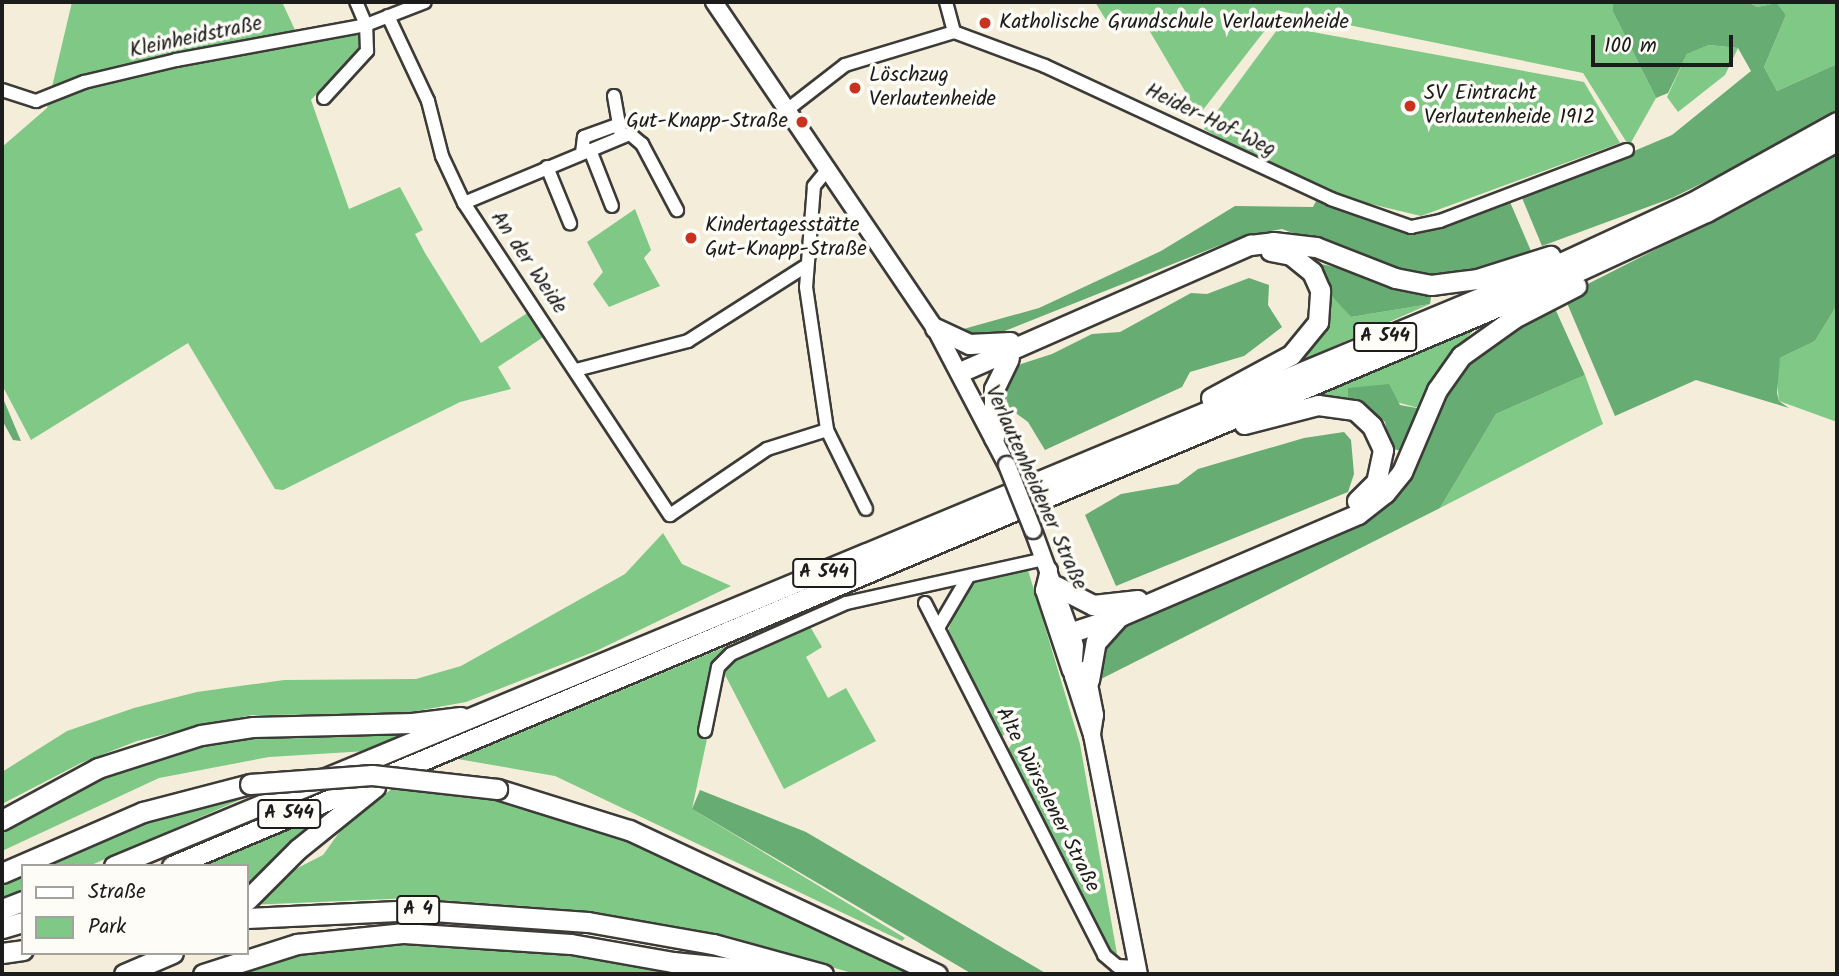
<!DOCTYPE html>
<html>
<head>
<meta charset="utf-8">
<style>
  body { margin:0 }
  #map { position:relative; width:1839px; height:976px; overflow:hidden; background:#f4edd9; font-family:Kalam,sans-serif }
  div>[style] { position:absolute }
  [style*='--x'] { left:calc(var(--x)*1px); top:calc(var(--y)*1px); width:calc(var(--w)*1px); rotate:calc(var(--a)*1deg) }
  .green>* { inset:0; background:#7fc885 }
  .forest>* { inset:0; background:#67ac72 }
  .roads { filter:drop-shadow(2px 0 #3c3b38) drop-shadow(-2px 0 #3c3b38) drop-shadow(0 2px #3c3b38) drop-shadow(0 -2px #3c3b38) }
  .minor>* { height:12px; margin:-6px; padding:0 6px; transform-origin:6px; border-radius:6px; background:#fff }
  .major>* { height:16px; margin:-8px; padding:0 8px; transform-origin:8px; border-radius:8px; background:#fff }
  .highway>* { height:19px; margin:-9.5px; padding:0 9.5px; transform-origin:9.5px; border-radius:9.5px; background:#fff }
  .bridges { filter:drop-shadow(2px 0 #3c3b38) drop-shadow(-2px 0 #3c3b38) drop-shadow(0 2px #3c3b38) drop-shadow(0 -2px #3c3b38) }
  .major-bridge>* { height:16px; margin:-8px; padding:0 8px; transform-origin:8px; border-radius:8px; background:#fff }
  .highway-bridge>* { height:19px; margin:-9.5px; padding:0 9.5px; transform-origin:9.5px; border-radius:9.5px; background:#fff }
  .dots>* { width:19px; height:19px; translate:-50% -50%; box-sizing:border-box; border:4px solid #fdfcf7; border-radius:50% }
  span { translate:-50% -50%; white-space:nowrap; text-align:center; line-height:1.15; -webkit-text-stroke:7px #fdfcf7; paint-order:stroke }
  .shield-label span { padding:2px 5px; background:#fdfcf7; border:2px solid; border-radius:5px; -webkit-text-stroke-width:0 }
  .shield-label { font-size:19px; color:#1c1c1c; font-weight:700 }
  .poi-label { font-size:21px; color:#1c1c1c }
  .left { translate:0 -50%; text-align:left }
  .right { translate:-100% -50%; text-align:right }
  .street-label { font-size:21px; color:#1c1c1c }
  .frame { position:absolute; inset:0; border:4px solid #1c1c1c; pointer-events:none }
  .legend { position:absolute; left:21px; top:864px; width:228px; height:91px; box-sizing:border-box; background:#fdfcf7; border:2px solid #a3a29f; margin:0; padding:9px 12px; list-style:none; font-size:21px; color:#1c1c1c }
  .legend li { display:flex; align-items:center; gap:14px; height:35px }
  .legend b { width:35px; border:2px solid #a3a29f }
  .scale { position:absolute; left:1591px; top:35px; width:142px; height:32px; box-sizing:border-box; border:4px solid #1c1c1c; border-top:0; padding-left:9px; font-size:21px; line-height:24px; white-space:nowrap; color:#1c1c1c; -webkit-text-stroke:5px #fdfcf7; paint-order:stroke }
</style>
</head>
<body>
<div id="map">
  <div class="green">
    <i style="clip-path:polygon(72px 2px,282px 2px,301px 43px,361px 32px,365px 42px,311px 100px,349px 209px,400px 187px,423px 230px,415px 234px,425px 253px,481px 343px,529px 312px,545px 336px,498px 367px,511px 389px,460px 402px,283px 490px,275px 489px,188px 343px,31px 440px,2px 385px,2px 147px,47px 108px)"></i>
    <i style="clip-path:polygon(1095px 2px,1613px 2px,1613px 12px,1656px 98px,1629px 146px,1583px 73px,1280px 11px,1199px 115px,1142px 18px,1111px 28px)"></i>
    <i style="clip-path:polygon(1748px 2px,1837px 2px,1837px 64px,1777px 91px,1764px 67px,1786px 15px,1777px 3px,1757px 7px)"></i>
    <i style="clip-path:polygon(1280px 26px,1584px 82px,1620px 143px,1421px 216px,1333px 195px,1260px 161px,1204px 129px)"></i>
    <i style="clip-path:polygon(1709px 45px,1738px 48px,1725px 75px,1678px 112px,1667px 97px,1687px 54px)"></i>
    <i style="clip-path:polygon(635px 209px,651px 250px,644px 258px,660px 286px,609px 307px,593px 284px,603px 272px,587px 242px)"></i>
    <i style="clip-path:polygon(1323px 281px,1351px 317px,1430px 304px,1289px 366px,1309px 345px)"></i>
    <i style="clip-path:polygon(1837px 305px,1837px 422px,1779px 401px,1776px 372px,1780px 358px,1815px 341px)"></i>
    <i style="clip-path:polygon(1478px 325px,1445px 364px,1422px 409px,1348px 389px,1348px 398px,1294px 403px)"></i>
    <i style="clip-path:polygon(1585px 375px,1603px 424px,1440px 508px,1496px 414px)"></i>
    <i style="clip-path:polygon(663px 533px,682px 564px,731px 586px,596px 651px,466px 702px,400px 714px,252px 715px,189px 728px,137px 741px,81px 763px,2px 804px,2px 772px,67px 731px,134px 708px,197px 692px,284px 680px,416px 679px,461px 666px,625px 574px)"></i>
    <i style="clip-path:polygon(1028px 570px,1080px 744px,1117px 954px,1107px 952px,1008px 749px,1012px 744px,1006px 732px,1002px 737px,948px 631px,964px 588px,975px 580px)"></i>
    <i style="clip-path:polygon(851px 594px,848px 605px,808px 623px,822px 647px,806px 657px,828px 698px,846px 688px,876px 741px,784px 789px,722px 669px,692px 809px,905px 938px,902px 941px,555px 776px,458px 759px)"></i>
    <i style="clip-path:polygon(427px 728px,367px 751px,269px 757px,159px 778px,2px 851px,2px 824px,100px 772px,245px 733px)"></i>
    <i style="clip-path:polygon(396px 786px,535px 805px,640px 841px,918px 974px,855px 974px,728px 936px,588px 911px,412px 898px,251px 905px,278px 878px,323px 855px,346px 823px)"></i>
    <i style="clip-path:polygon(251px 795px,89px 866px,31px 866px,76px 845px,206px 801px)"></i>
    <i style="clip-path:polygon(324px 811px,247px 893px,247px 866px,195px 866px)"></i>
    <i style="clip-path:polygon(23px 869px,23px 892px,2px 898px,2px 879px)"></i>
    <i style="clip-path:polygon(353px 943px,527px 949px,729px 974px,227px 974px,274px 958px)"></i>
  </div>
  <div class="forest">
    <i style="clip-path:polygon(1613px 2px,1748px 2px,1757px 7px,1777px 3px,1786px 15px,1764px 67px,1777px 91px,1837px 64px,1837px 111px,1791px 140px,1672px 198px,1542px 246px,1522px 198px,1672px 135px,1751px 71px,1738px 48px,1709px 45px,1687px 54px,1668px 93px,1656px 98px,1613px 12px)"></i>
    <i style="clip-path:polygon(1837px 151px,1837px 305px,1815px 341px,1780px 358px,1777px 393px,1779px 401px,1789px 408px,1696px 380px,1615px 416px,1564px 296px,1775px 189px)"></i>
    <i style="clip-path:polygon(1317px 199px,1410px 234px,1442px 228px,1510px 202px,1531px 251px,1487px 273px,1442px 280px,1401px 273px,1282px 229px,1243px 236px,992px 336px,969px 337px,960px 330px,1039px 308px,1161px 251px,1235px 206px,1313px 207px)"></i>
    <i style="clip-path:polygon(1313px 262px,1432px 291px,1430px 304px,1351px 317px,1332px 296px)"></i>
    <i style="clip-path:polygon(1249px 278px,1269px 285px,1268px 305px,1282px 327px,1244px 356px,1190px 372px,1182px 387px,1045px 450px,1028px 422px,1009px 408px,1002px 385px,1021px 364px,1052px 354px,1092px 334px,1120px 332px,1191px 293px,1207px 294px)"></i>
    <i style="clip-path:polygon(1553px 304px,1585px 375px,1496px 414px,1440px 508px,1101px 679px,1096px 662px,1105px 634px,1143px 608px,1362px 516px,1472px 352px)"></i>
    <i style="clip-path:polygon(1389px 384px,1400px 405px,1422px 409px,1404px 451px,1391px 449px,1385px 422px,1369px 407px,1348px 398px,1348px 388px)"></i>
    <i style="clip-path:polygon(2px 396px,21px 441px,13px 440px,2px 420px)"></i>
    <i style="clip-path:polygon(1344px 432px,1351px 440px,1354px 474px,1348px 492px,1116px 586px,1085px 515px,1121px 494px,1178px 484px,1198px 469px,1304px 438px)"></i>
    <i style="clip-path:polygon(700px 790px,806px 832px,1047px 974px,972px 974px,692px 809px)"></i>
  </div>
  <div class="roads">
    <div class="minor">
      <i style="--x:946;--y:2;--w:31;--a:75"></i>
      <i style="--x:388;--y:16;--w:94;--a:64.8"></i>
      <i style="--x:428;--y:101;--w:57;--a:75.7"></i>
      <i style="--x:442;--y:156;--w:52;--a:64.9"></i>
      <i style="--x:464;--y:203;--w:374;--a:56.6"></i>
      <i style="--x:670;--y:515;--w:117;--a:-34.2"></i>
      <i style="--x:767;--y:449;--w:63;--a:-17.6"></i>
      <i style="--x:2;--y:90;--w:36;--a:18"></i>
      <i style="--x:36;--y:101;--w:52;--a:-21.6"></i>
      <i style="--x:84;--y:82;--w:95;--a:-13.4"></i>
      <i style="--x:176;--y:60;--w:193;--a:-10.4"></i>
      <i style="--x:366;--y:25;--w:63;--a:-21.3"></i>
      <i style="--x:614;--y:96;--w:28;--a:80"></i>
      <i style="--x:324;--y:98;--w:64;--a:-47.5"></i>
      <i style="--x:367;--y:51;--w:26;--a:-92"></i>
      <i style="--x:366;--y:25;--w:25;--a:-113"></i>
      <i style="--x:787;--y:110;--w:73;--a:-37.8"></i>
      <i style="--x:845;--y:65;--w:114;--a:-16.8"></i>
      <i style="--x:954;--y:32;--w:97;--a:20.5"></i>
      <i style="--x:1045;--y:66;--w:315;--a:24.9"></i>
      <i style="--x:1331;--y:199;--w:85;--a:19.3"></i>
      <i style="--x:1411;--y:227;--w:30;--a:-12"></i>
      <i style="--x:1440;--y:221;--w:200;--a:-20.8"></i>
      <i style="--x:590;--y:150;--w:60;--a:68.6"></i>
      <i style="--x:582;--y:153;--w:16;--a:-83"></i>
      <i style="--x:584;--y:137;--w:37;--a:-20"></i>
      <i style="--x:619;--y:124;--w:13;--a:81"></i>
      <i style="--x:547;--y:167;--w:61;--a:67.7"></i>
      <i style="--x:827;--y:170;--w:21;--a:129"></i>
      <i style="--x:814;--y:186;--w:101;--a:94.5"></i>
      <i style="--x:806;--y:287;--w:145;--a:81.6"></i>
      <i style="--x:827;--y:430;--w:88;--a:63.7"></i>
      <i style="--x:464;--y:203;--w:180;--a:-22.6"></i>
      <i style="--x:630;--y:134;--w:16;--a:40"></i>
      <i style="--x:642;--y:144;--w:75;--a:62.1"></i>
      <i style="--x:576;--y:370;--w:116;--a:-14.5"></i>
      <i style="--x:688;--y:341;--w:138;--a:-32.5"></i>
      <i style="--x:925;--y:603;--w:395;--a:63"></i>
      <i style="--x:1104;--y:955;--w:17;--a:40"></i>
      <i style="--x:1117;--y:966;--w:21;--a:3"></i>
      <i style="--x:938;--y:628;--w:59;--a:-59.5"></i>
      <i style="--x:705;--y:731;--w:65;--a:-78.5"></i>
      <i style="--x:718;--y:667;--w:18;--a:-45"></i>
      <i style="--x:731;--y:654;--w:126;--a:-23.9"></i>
      <i style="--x:846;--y:603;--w:203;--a:-12.5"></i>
    </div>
    <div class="major">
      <i style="--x:714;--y:2;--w:394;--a:55.9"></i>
      <i style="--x:935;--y:328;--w:155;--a:62.3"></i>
      <i style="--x:1033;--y:530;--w:119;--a:69.9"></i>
      <i style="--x:1049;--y:570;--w:21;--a:104"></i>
      <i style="--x:1044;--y:590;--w:85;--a:71.6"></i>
      <i style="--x:1075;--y:645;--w:31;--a:94"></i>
      <i style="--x:1073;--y:676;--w:62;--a:72.1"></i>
      <i style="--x:1092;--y:735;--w:244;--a:78.9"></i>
      <i style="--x:1086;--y:669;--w:47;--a:78.9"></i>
      <i style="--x:1095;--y:715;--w:20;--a:99"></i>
    </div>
    <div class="highway">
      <i style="--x:935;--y:328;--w:38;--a:25"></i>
      <i style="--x:969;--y:344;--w:41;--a:-2.8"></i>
      <i style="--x:960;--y:372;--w:317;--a:-23.7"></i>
      <i style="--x:1250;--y:245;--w:23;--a:-7"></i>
      <i style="--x:1273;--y:242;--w:43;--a:6.6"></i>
      <i style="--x:1316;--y:247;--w:85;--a:21.4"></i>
      <i style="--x:1395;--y:278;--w:37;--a:11"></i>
      <i style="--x:1431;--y:285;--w:46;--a:-7.4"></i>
      <i style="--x:1477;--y:279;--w:77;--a:-17.5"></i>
      <i style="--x:1211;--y:398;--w:91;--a:-28.3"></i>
      <i style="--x:1291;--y:355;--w:43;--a:-50.7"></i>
      <i style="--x:1318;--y:322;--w:32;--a:-86"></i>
      <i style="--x:1320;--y:290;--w:20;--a:-114"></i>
      <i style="--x:1312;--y:272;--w:27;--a:-141"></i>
      <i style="--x:1291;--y:255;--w:21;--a:-169"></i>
      <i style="--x:1244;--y:424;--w:76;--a:-14.4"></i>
      <i style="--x:1318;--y:405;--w:37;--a:8"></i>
      <i style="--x:1355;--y:410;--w:23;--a:43"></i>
      <i style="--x:1372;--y:426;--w:26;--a:65"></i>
      <i style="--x:1383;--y:450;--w:33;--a:102"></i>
      <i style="--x:1376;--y:482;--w:27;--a:135"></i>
      <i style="--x:994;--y:438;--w:49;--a:-90"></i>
      <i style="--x:994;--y:389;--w:34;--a:-64"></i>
      <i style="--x:1056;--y:586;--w:42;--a:27.2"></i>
      <i style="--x:1093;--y:605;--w:45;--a:-6.3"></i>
      <i style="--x:1072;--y:632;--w:51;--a:-18.4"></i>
      <i style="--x:1120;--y:616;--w:259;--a:-23.2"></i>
      <i style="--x:1358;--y:514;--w:34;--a:-38"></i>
      <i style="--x:1385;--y:493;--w:27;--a:-51"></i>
      <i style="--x:1402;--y:472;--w:89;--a:-66.9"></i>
      <i style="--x:1437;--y:390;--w:42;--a:-54.8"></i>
      <i style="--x:1461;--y:356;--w:65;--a:-35.6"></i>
      <i style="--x:1514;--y:318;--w:70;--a:-27.3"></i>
      <i style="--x:1089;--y:680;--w:39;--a:-80"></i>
      <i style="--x:1096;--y:642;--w:30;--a:-48"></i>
      <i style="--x:497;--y:789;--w:138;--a:17.3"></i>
      <i style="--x:629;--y:830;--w:340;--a:25.1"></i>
      <i style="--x:2;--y:820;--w:109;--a:-28.4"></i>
      <i style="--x:98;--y:768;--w:108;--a:-17.8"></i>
      <i style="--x:201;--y:735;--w:53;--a:-8.7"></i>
      <i style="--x:253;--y:727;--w:159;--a:-1.4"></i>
      <i style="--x:412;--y:723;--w:49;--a:-7"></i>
      <i style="--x:114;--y:866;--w:1541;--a:-22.59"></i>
      <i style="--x:1537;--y:274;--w:170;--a:-24.8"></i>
      <i style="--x:1691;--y:203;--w:167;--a:-29"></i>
      <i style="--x:172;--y:866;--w:1487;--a:-22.87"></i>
      <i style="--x:1542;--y:288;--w:181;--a:-24.9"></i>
      <i style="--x:1706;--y:212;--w:149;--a:-28.5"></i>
      <i style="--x:2;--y:873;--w:154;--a:-23.4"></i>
      <i style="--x:143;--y:812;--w:111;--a:-14.7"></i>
      <i style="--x:247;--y:900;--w:72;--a:-45"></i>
      <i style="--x:298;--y:849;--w:99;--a:-38.8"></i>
      <i style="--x:2;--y:909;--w:22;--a:-21"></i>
      <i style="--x:247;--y:918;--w:172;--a:-2.7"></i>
      <i style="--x:419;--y:910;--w:169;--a:4.1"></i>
      <i style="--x:588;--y:922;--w:127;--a:10"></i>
      <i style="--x:713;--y:944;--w:114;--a:15.3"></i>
      <i style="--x:2;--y:928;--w:22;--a:-16"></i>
      <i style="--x:2;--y:953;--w:21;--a:-8"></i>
      <i style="--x:124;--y:974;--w:53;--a:-23.2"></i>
      <i style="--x:203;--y:974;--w:99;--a:-17.7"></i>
      <i style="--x:297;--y:944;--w:108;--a:-5.9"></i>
      <i style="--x:404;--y:933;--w:167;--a:3.8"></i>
      <i style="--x:571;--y:944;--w:104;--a:10"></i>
      <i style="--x:673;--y:962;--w:124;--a:5.6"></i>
    </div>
  </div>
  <div class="bridges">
    <div class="major-bridge">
      <i style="--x:1007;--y:465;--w:70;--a:68.2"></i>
    </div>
    <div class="highway-bridge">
      <i style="--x:250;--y:784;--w:122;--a:-4.2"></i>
      <i style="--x:372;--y:775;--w:126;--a:6.4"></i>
    </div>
  </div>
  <div class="dots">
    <i style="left:985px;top:23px;background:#c8321e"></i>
    <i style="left:855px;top:88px;background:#c8321e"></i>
    <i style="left:1410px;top:106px;background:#c8321e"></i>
    <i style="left:802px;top:122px;background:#c8321e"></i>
    <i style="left:691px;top:238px;background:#c8321e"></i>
  </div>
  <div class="shield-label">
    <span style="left:1385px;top:337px">A 544</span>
    <span style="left:824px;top:573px">A 544</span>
    <span style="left:289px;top:814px">A 544</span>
    <span style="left:418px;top:910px">A 4</span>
  </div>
  <div class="poi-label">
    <span class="left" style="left:999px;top:23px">Katholische Grundschule Verlautenheide</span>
    <span class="left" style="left:869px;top:88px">Löschzug<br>Verlautenheide</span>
    <span class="left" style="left:1424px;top:106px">SV Eintracht<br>Verlautenheide 1912</span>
    <span class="right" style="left:788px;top:122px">Gut-Knapp-Straße</span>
    <span class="left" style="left:705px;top:238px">Kindertagesstätte<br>Gut-Knapp-Straße</span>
  </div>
  <div class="street-label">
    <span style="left:196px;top:38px;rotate:-12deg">Kleinheidstraße</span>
    <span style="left:1210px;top:121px;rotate:26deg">Heider-Hof-Weg</span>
    <span style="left:528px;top:263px;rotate:56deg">An der Weide</span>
    <span style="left:1035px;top:488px;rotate:66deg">Verlautenheidener Straße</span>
    <span style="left:1047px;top:800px;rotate:63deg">Alte Würselener Straße</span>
  </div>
  <div class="frame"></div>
  <ul class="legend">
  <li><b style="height:9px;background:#fff"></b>Straße</li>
  <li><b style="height:19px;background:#7fc885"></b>Park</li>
  </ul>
  <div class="scale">100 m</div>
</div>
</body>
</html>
